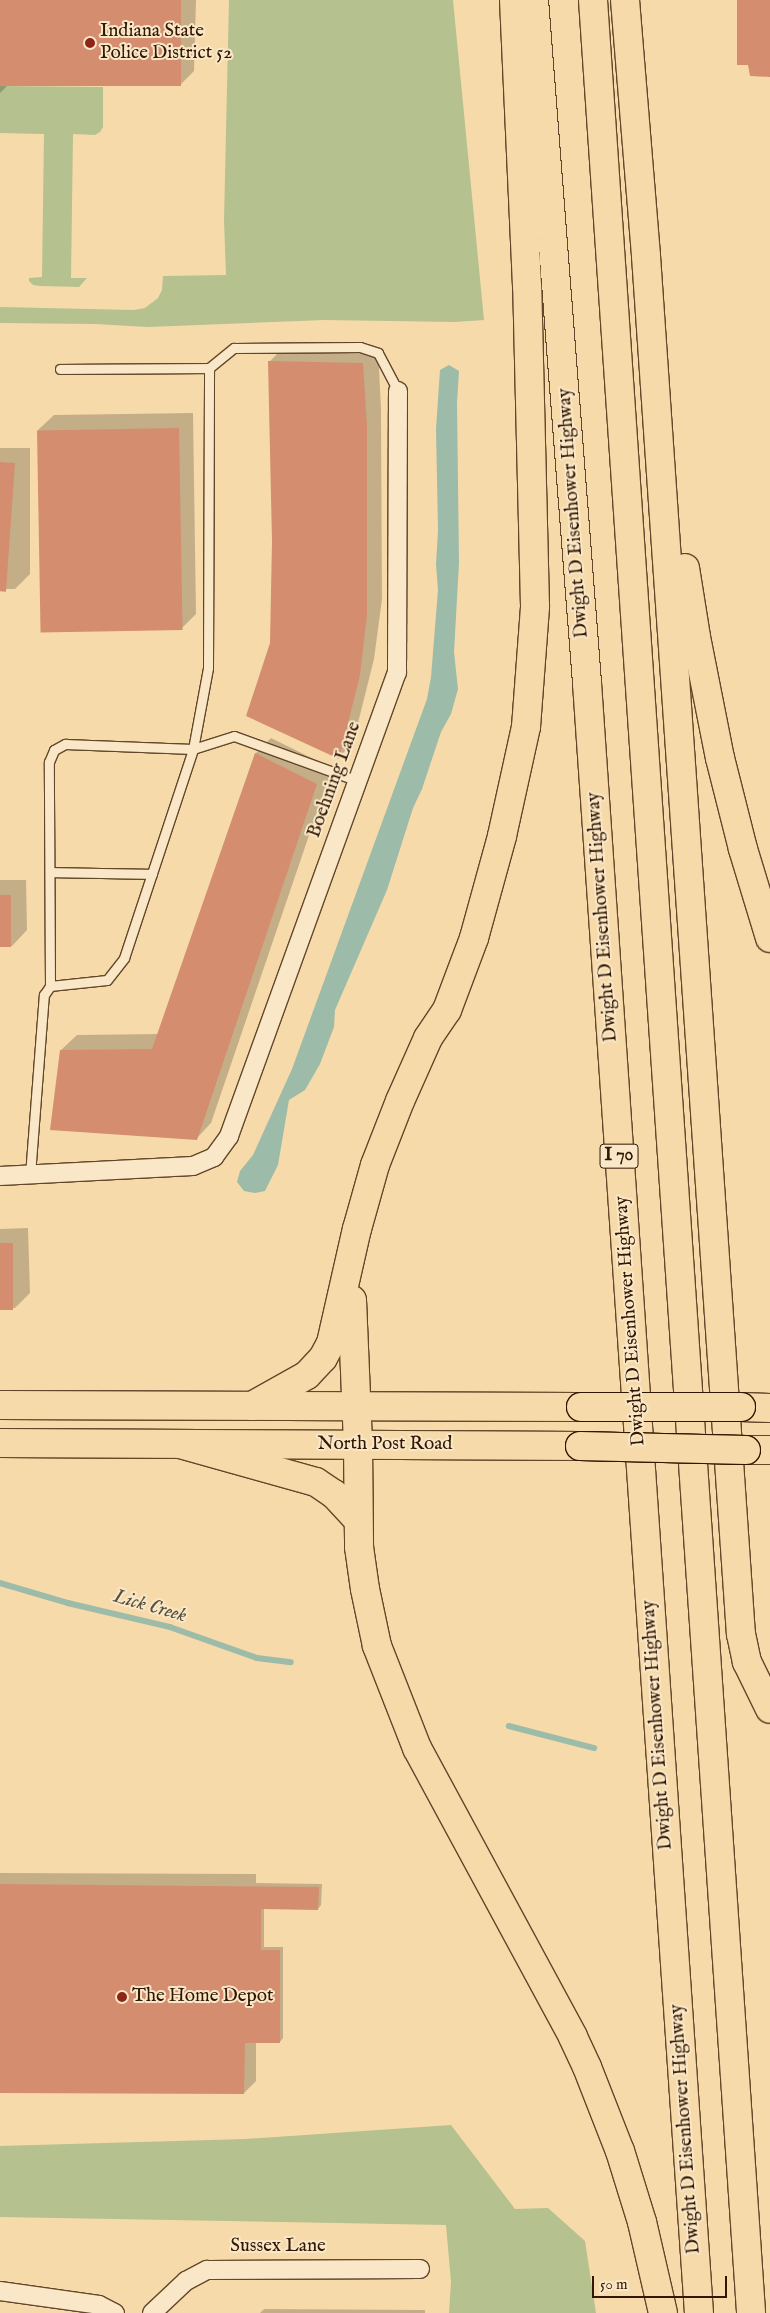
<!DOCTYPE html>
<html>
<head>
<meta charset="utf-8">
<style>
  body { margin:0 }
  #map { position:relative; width:770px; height:2313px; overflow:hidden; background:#f6daaa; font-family:"IM FELL English",serif }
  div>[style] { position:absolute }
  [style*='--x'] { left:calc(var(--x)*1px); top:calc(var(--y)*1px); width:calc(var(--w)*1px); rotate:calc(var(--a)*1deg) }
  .green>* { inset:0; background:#b5c18e }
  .water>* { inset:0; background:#9dbba9 }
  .shadow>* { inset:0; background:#0003 }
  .stream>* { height:5.5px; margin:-2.75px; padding:0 2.75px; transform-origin:2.75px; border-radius:2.75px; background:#9dbba9 }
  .building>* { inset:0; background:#d48d6f; transform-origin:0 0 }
  .roads { filter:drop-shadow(1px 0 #62472a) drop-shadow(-1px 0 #62472a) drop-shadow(0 1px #62472a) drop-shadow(0 -1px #62472a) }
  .lane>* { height:9px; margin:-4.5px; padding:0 4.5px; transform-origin:4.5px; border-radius:4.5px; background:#f9e7c8 }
  .street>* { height:18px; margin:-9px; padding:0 9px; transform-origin:9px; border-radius:9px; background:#f9e7c8 }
  .primary>* { height:28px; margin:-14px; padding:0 14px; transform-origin:14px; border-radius:14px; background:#f6daaa }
  .highway>* { height:28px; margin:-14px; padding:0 14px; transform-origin:14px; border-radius:14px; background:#f6daaa }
  .bridges { filter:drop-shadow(1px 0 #311600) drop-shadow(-1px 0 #311600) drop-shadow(0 1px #311600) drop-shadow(0 -1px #311600) }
  .primary-bridge>* { height:28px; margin:-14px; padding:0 14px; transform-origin:14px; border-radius:14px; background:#f6daaa }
  .dots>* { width:14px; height:14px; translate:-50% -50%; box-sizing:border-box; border:2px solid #f9e7c8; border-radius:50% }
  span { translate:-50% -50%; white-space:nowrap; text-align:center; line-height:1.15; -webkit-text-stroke:4px #f9e7c8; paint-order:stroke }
  .shield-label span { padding:1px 4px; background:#f9e7c8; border:1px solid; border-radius:4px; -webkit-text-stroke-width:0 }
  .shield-label { font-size:18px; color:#311600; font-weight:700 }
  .poi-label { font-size:19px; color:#311600 }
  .left { translate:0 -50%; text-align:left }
  .street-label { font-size:19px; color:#311600 }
  .water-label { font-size:20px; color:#57503b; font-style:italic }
  .scale { position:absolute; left:592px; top:2276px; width:135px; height:22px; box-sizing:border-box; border:2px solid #311600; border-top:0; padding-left:6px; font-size:15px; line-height:18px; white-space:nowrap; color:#311600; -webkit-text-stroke:4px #f9e7c8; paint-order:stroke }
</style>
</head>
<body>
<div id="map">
  <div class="green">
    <i style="clip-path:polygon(229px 0,453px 0,484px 320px,455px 322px,324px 320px,148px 327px,95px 324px,0 323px,0 307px,134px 310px,145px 308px,158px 298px,162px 290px,163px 276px,226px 275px,224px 220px)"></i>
    <i style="clip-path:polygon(0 86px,103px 87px,103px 127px,100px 132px,95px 135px,73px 134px,71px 278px,87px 278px,79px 287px,40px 286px,33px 285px,29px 281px,29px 278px,42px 277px,44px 134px,0 133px)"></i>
    <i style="clip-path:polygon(451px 2125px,515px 2209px,548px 2208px,585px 2241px,596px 2313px,449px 2313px,451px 2282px,446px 2225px,0 2217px,0 2146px,245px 2139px)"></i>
  </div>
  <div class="water">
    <i style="clip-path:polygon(449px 365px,459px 371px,457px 403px,459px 563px,454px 652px,458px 689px,451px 714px,441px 732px,422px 789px,413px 808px,387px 890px,335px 1010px,334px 1027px,320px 1064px,305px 1090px,289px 1100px,278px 1165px,265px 1191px,255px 1193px,244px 1191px,237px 1182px,240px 1171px,253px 1155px,292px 1069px,427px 699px,431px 677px,438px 590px,436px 564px,438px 530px,436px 429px,440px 370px)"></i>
  </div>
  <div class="shadow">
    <i style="clip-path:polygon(0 0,196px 0,194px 71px,179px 86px,7px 86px,0 93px)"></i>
    <i style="clip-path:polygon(284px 347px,378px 348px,381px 409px,382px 599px,374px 659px,353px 743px,338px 758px,271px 643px,273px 541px,269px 362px)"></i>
    <i style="clip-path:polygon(193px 413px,196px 614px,181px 629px,38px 430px,54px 415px)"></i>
    <i style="clip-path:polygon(0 448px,30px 448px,30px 574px,15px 589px,0 589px)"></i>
    <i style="clip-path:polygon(271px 738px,332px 768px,211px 1123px,196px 1139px,61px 1050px,77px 1035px,159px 1034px,256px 753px)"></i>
    <i style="clip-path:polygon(0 880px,26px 880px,27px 930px,12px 946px,0 946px)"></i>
    <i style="clip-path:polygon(28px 1228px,30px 1293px,15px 1308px,0 1309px,0 1229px)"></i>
    <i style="clip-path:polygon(0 1873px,256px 1874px,256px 1883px,322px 1884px,321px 1905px,318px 1909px,264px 1908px,264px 1947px,283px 1947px,283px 2038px,280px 2042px,256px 2042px,256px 2081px,244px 2093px,0 2092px)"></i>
    <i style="clip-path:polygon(264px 2309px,425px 2310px,425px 2313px,260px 2313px)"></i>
  </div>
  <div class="stream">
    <i style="--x:0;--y:1583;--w:71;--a:16.4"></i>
    <i style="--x:68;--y:1603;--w:105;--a:13.2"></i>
    <i style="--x:170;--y:1627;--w:92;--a:19.6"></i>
    <i style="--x:257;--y:1658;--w:34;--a:7"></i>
    <i style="--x:509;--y:1726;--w:88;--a:14.5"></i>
  </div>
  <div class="building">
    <i style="left:0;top:0;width:181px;height:86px"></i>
    <i style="clip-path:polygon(737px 0,770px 0,770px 77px,750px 76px,748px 65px,737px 65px)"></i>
    <i style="clip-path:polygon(268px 361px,363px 363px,367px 425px,367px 615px,360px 675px,339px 759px,246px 716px,270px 643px,272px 541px)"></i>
    <i style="left:179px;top:428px;width:202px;height:142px;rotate:89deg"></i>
    <i style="left:0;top:462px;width:15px;height:129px;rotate:4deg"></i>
    <i style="clip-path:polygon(255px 753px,317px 784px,197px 1140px,50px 1130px,60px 1050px,152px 1049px)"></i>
    <i style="left:0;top:895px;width:11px;height:52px"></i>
    <i style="left:0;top:1243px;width:13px;height:67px"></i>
    <i style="clip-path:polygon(0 1884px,319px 1887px,318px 1910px,261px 1909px,261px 1950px,280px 1950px,280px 2043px,245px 2043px,244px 2094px,0 2093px)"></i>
  </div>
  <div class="roads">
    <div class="lane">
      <i style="--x:60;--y:369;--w:149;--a:-0.4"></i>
      <i style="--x:50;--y:872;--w:102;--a:1.1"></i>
      <i style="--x:50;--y:986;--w:224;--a:-90.3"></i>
      <i style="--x:49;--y:762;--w:13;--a:-67"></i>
      <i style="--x:54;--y:750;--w:13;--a:-29"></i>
      <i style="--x:65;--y:744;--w:128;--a:2.2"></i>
      <i style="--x:193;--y:749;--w:43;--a:-17.6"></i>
      <i style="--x:234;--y:736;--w:132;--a:19.9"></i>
      <i style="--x:30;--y:1175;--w:181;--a:-85.6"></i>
      <i style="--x:44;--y:995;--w:11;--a:-56"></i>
      <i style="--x:50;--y:986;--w:57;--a:-6"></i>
      <i style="--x:107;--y:980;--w:28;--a:-52"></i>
      <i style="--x:124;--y:958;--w:220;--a:-71.7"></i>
      <i style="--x:193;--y:749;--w:82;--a:-79.5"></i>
      <i style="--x:208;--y:668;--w:300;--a:-89.8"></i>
      <i style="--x:209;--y:368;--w:32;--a:-39"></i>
      <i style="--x:234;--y:348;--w:126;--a:-0.5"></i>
      <i style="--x:360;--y:347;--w:19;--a:18"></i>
      <i style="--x:378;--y:353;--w:43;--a:62.2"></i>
    </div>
    <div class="street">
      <i style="--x:0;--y:1176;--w:193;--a:-3"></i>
      <i style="--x:193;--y:1166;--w:23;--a:-23"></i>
      <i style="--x:214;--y:1157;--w:26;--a:-54"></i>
      <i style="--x:229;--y:1136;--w:493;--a:-70.1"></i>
      <i style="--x:397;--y:673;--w:282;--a:-89.8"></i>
      <i style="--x:0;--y:2291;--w:100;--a:8"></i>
      <i style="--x:99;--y:2305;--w:18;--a:27"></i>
      <i style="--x:152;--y:2313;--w:47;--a:-43.3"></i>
      <i style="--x:186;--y:2281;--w:24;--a:-28"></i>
      <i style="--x:207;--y:2270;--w:213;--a:-0.3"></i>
    </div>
    <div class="primary">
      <i style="--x:0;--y:1405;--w:581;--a:0.2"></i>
      <i style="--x:741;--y:1407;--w:29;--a:2"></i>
      <i style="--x:0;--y:1443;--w:580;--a:0.3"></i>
      <i style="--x:746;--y:1450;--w:24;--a:0"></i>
    </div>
    <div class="highway">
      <i style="--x:534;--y:0;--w:685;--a:85.56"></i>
      <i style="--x:587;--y:683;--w:1634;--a:86.07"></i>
      <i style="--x:593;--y:0;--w:2318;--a:86.09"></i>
      <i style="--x:625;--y:0;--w:257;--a:85.3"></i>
      <i style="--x:646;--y:256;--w:1381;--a:86.06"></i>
      <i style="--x:741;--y:1634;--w:29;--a:78"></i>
      <i style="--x:747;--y:1662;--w:52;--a:63.9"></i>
      <i style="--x:685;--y:568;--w:70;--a:80.9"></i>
      <i style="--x:696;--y:637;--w:123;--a:78.8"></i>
      <i style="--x:720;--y:758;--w:94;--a:75.8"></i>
      <i style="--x:743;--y:849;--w:93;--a:73.1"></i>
      <i style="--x:352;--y:1300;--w:145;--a:87.6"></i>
      <i style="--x:358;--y:1445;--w:102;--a:89.4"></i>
      <i style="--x:359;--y:1547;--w:42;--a:81.9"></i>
      <i style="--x:365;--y:1589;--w:58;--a:78.1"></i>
      <i style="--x:377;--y:1646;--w:110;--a:68.6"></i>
      <i style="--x:417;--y:1748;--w:328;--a:61.6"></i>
      <i style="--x:573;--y:2037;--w:33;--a:65"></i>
      <i style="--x:587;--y:2067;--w:90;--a:68.6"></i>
      <i style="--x:620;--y:2151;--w:74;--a:72.8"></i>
      <i style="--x:642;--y:2222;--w:93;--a:77"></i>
      <i style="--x:252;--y:1406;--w:63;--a:-29.4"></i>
      <i style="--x:307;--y:1375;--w:23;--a:-47"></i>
      <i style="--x:323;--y:1358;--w:17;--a:-62"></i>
      <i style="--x:331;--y:1343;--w:117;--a:-77.2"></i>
      <i style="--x:357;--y:1229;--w:66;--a:-74.3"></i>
      <i style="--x:375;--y:1165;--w:69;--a:-68.7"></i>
      <i style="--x:400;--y:1101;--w:69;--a:-66"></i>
      <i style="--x:428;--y:1038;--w:34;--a:-56"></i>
      <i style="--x:447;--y:1010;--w:77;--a:-69.4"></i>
      <i style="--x:474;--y:938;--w:106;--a:-74.6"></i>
      <i style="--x:502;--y:836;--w:112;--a:-77.6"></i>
      <i style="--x:526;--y:727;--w:121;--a:-85.7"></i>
      <i style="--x:535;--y:606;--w:320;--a:-91.4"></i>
      <i style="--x:527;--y:286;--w:286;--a:-92.6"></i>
      <i style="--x:180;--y:1444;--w:141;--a:15.6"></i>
      <i style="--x:316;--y:1482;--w:22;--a:34"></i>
      <i style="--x:334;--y:1494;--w:34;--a:47"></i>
    </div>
  </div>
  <div class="bridges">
    <div class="primary-bridge">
      <i style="--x:581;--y:1407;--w:160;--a:0"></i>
      <i style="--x:580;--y:1446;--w:166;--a:1.4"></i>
    </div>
  </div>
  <div class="dots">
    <i style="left:90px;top:43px;background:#8f2418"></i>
    <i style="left:122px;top:1997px;background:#8f2418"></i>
  </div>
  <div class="shield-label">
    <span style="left:619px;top:1156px">I 70</span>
  </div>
  <div class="poi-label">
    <span class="left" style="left:100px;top:43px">Indiana State<br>Police District 52</span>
    <span class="left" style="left:132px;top:1997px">The Home Depot</span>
  </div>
  <div class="street-label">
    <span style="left:574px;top:513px;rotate:-94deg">Dwight D Eisenhower Highway</span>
    <span style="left:335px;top:780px;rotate:-70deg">Boehning Lane</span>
    <span style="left:603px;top:917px;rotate:-94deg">Dwight D Eisenhower Highway</span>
    <span style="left:631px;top:1321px;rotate:-94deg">Dwight D Eisenhower Highway</span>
    <span style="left:385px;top:1445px">North Post Road</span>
    <span style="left:658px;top:1725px;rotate:-94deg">Dwight D Eisenhower Highway</span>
    <span style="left:686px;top:2129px;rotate:-94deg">Dwight D Eisenhower Highway</span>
    <span style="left:278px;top:2247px">Sussex Lane</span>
  </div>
  <div class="water-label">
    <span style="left:150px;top:1606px;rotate:16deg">Lick Creek</span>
  </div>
  <div class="scale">50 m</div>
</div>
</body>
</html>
